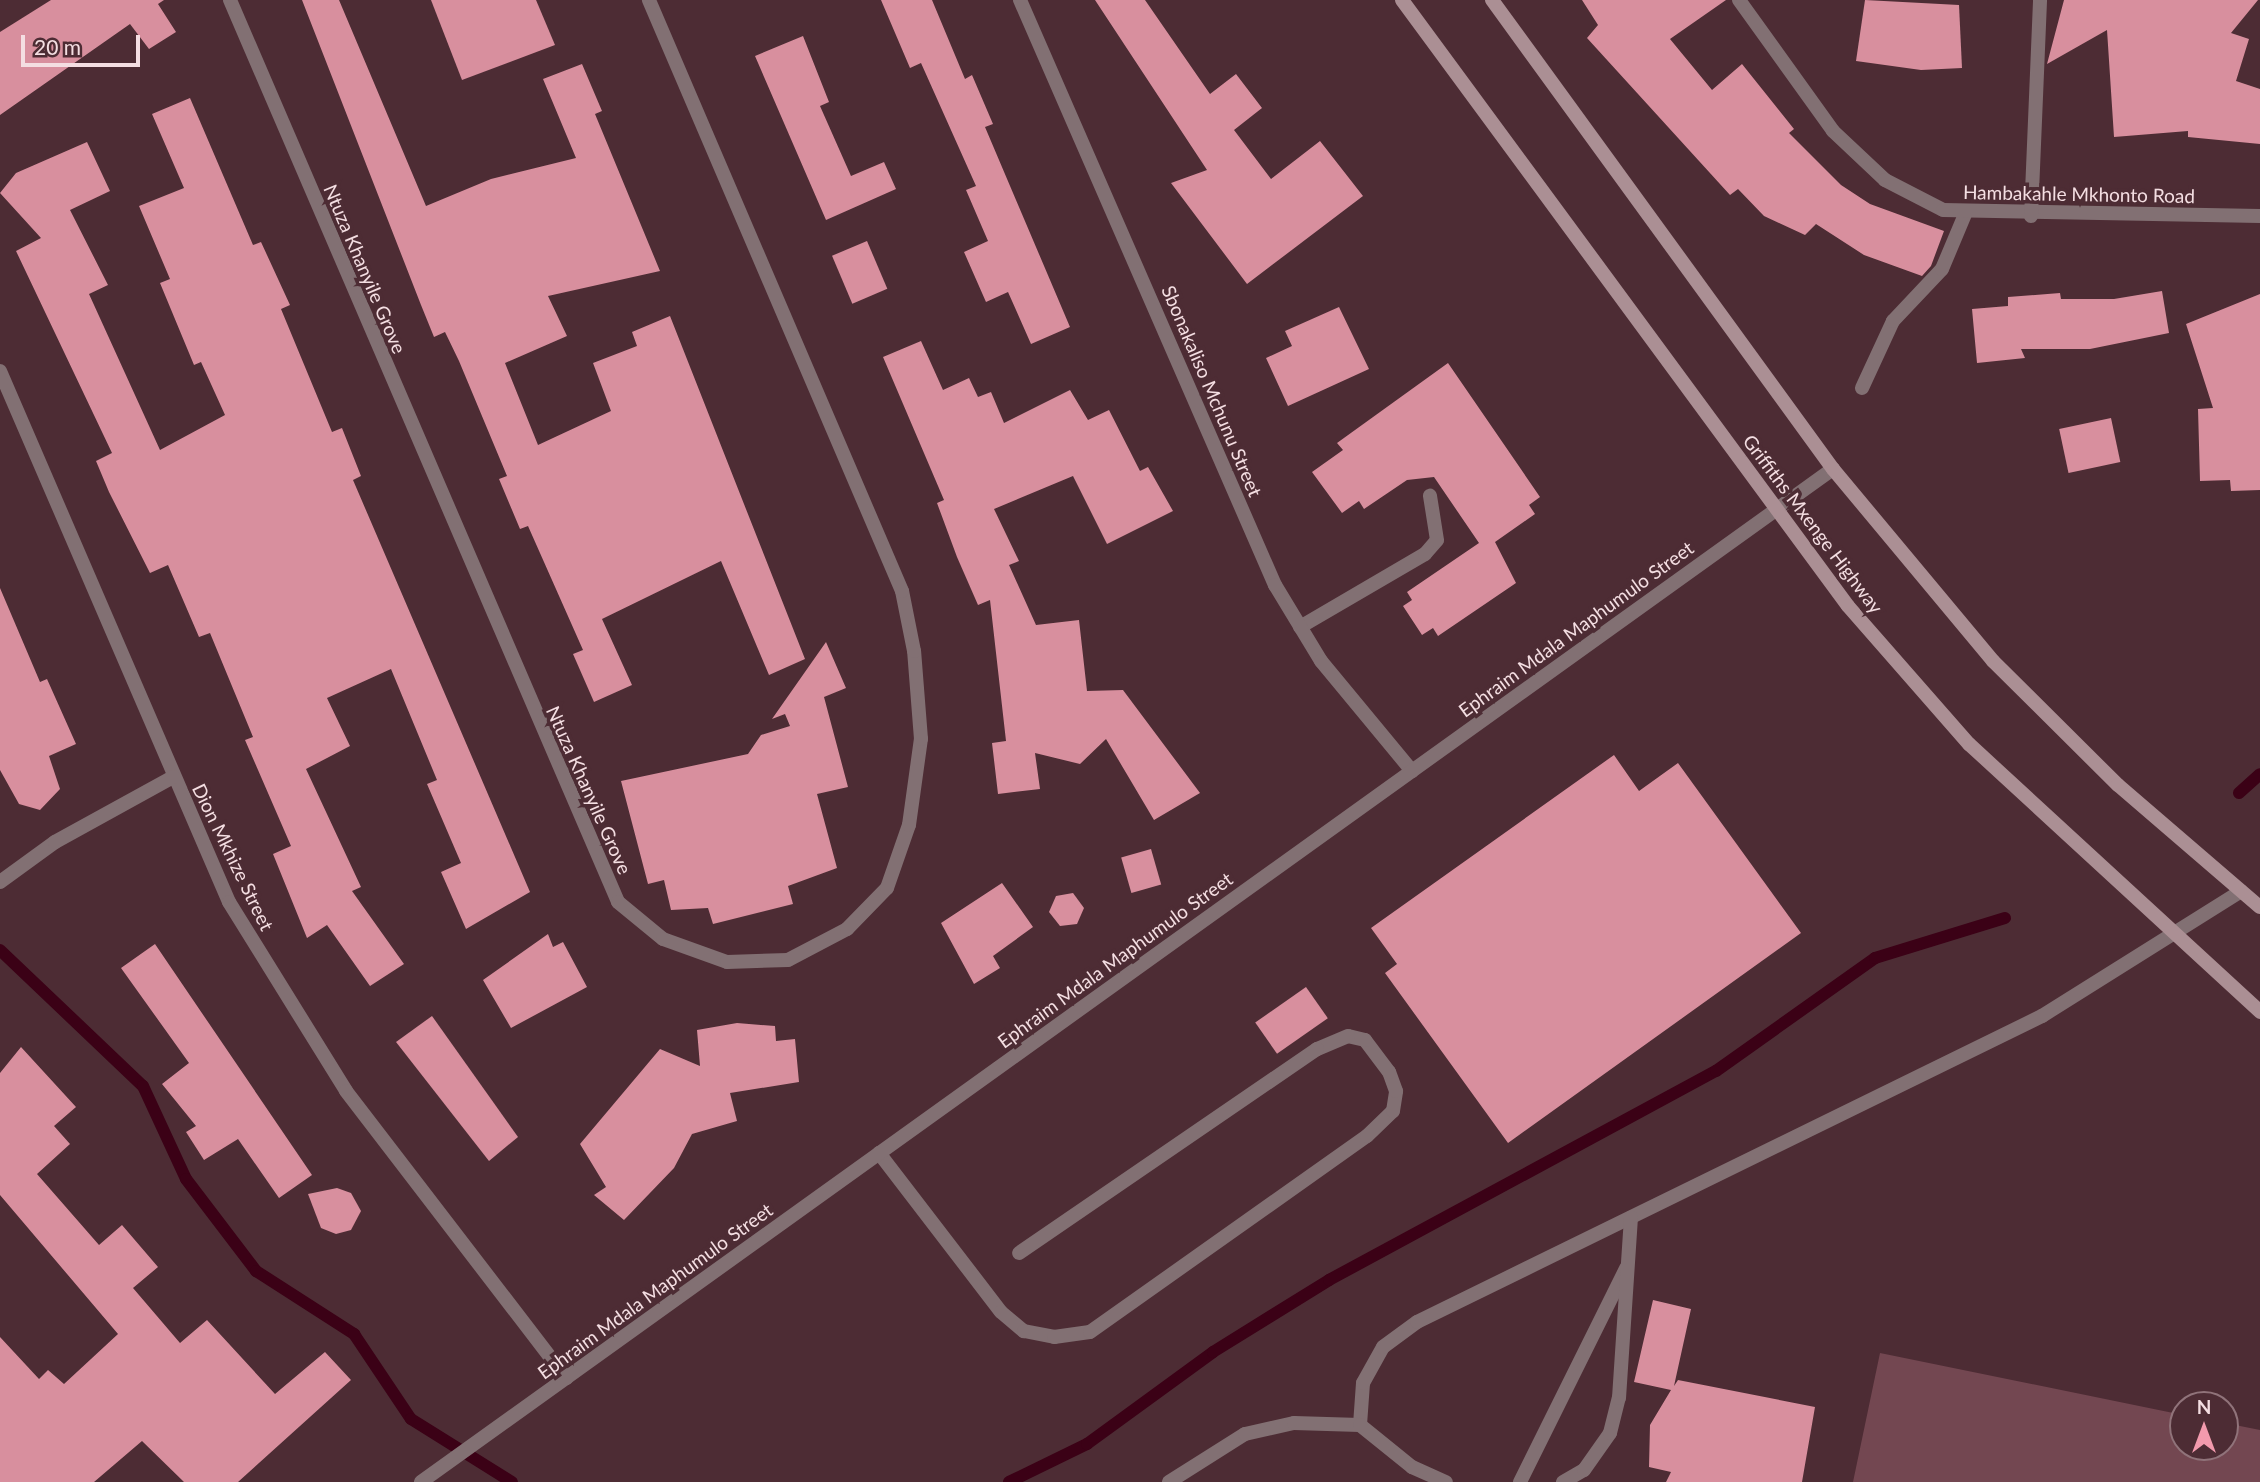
<!DOCTYPE html>
<html>
<head>
<meta charset="utf-8">
<style>
  body { margin:0 }
  #map { position:relative; width:2260px; height:1482px; overflow:hidden; background:#4d2c34; font-family:Lato,sans-serif }
  div>[style] { position:absolute }
  [style*='--x'] { left:calc(var(--x)*1px); top:calc(var(--y)*1px); width:calc(var(--w)*1px); rotate:calc(var(--a)*1deg) }
  .green>* { inset:0; background:#734751 }
  .stream>* { height:12px; margin:-6px; padding:0 6px; transform-origin:6px; border-radius:6px; background:#3b0116 }
  .building>* { inset:0; background:#d88f9e; transform-origin:0 0 }
  .lane>* { height:14px; margin:-7px; padding:0 7px; transform-origin:7px; border-radius:7px; background:#827073 }
  .street>* { height:14px; margin:-7px; padding:0 7px; transform-origin:7px; border-radius:7px; background:#827073 }
  .secondary>* { height:14px; margin:-7px; padding:0 7px; transform-origin:7px; border-radius:7px; background:#ab8f94 }
  span { translate:-50% -50%; white-space:nowrap; text-align:center; line-height:1.15; -webkit-text-stroke:7px #4d2c34; paint-order:stroke }
  .street-label { font-size:19px; color:#f4dee2 }
  .north { position:absolute; left:2169px; top:1391px; width:70px; height:70px; box-sizing:border-box; background:#4d2c34; border:2px solid #90737a; border-radius:50%; rotate:0deg; font-size:19px; font-weight:700; line-height:28px; text-align:center; color:#f4dee2 }
  .north::after { content:''; display:block; margin:auto; width:24px; height:32px; background:#f29aad; clip-path:polygon(50% 0,100% 100%,50% 72%,0 100%) }
  .scale { position:absolute; left:21px; top:35px; width:119px; height:32px; box-sizing:border-box; border:4px solid #f4dee2; border-top:0; padding-left:9px; font-size:21px; line-height:24px; white-space:nowrap; color:#f4dee2; -webkit-text-stroke:5px #4d2c34; paint-order:stroke }
</style>
</head>
<body>
<div id="map">
  <div class="green">
    <i style="clip-path:polygon(1880px 1353px,2183px 1415px,2183px 1447px,2225px 1447px,2225px 1423px,2260px 1430px,2260px 1482px,1853px 1482px)"></i>
  </div>
  <div class="stream">
    <i style="--x:2239;--y:793;--w:28;--a:-42"></i>
    <i style="--x:0;--y:950;--w:197;--a:43.6"></i>
    <i style="--x:143;--y:1086;--w:102;--a:65.2"></i>
    <i style="--x:186;--y:1179;--w:116;--a:52.7"></i>
    <i style="--x:256;--y:1271;--w:117;--a:32.7"></i>
    <i style="--x:354;--y:1334;--w:102;--a:56.2"></i>
    <i style="--x:411;--y:1419;--w:119;--a:32"></i>
    <i style="--x:1009;--y:1482;--w:87;--a:-26"></i>
    <i style="--x:1087;--y:1444;--w:156;--a:-36.1"></i>
    <i style="--x:1213;--y:1352;--w:137;--a:-31.8"></i>
    <i style="--x:1329;--y:1280;--w:440;--a:-28.4"></i>
    <i style="--x:1716;--y:1071;--w:195;--a:-35.4"></i>
    <i style="--x:1875;--y:958;--w:136;--a:-17.1"></i>
  </div>
  <div class="building">
    <i style="clip-path:polygon(51px 0,164px 0,158px 4px,176px 32px,149px 49px,130px 24px,0 115px,0 32px)"></i>
    <i style="clip-path:polygon(302px 0,339px 0,426px 206px,491px 179px,576px 158px,543px 79px,582px 64px,602px 111px,595px 114px,660px 271px,548px 296px,567px 336px,505px 363px,538px 445px,611px 411px,593px 363px,637px 346px,632px 332px,670px 316px,805px 659px,769px 675px,721px 561px,602px 619px,632px 685px,594px 702px,573px 654px,583px 650px,528px 526px,520px 529px,499px 479px,507px 476px,459px 361px,445px 332px,434px 337px,421px 305px)"></i>
    <i style="clip-path:polygon(431px 0,536px 0,555px 45px,462px 80px)"></i>
    <i style="clip-path:polygon(881px 0,932px 0,965px 79px,972px 75px,993px 124px,985px 127px,1070px 327px,1031px 344px,1008px 292px,986px 302px,964px 252px,988px 241px,966px 190px,976px 186px,921px 63px,910px 68px)"></i>
    <i style="clip-path:polygon(1095px 0,1145px 0,1210px 94px,1236px 74px,1262px 108px,1234px 130px,1271px 179px,1320px 141px,1363px 196px,1247px 284px,1171px 183px,1207px 170px)"></i>
    <i style="clip-path:polygon(1582px 0,1726px 0,1670px 39px,1712px 90px,1742px 64px,1794px 129px,1789px 133px,1841px 185px,1870px 204px,1944px 231px,1931px 266px,1922px 276px,1864px 255px,1816px 224px,1805px 235px,1764px 216px,1738px 189px,1730px 195px,1587px 38px,1598px 25px)"></i>
    <i style="clip-path:polygon(1865px 0,1959px 5px,1962px 68px,1921px 70px,1856px 61px)"></i>
    <i style="clip-path:polygon(2064px 0,2258px 0,2231px 33px,2249px 39px,2236px 81px,2260px 89px,2260px 144px,2188px 137px,2188px 131px,2114px 137px,2107px 30px,2047px 64px)"></i>
    <i style="clip-path:polygon(803px 36px,829px 102px,820px 106px,851px 176px,884px 162px,896px 189px,826px 220px,755px 56px)"></i>
    <i style="clip-path:polygon(190px 98px,253px 245px,261px 242px,290px 305px,281px 309px,332px 432px,342px 428px,361px 476px,353px 480px,530px 892px,466px 929px,441px 872px,461px 863px,427px 784px,437px 780px,391px 669px,327px 698px,350px 746px,306px 769px,361px 887px,352px 891px,404px 964px,370px 986px,327px 925px,307px 938px,273px 854px,291px 846px,245px 740px,253px 737px,210px 633px,199px 637px,168px 565px,150px 573px,109px 492px,96px 461px,112px 453px,16px 251px,41px 238px,0 193px,16px 173px,87px 142px,110px 191px,70px 210px,108px 285px,89px 294px,160px 450px,225px 415px,201px 362px,194px 365px,160px 283px,170px 279px,139px 206px,184px 188px,152px 114px)"></i>
    <i style="left:867px;top:241px;width:52px;height:38px;rotate:67deg"></i>
    <i style="clip-path:polygon(2162px 291px,2169px 333px,2090px 349px,2021px 349px,2025px 358px,1977px 363px,1972px 309px,2008px 306px,2008px 297px,2060px 293px,2061px 299px,2114px 299px)"></i>
    <i style="clip-path:polygon(2260px 294px,2260px 490px,2231px 491px,2230px 480px,2200px 481px,2198px 409px,2213px 408px,2186px 324px)"></i>
    <i style="clip-path:polygon(1339px 307px,1369px 369px,1288px 406px,1266px 358px,1292px 346px,1285px 331px)"></i>
    <i style="clip-path:polygon(921px 341px,943px 390px,969px 378px,978px 397px,991px 392px,1004px 423px,1070px 390px,1088px 420px,1109px 410px,1140px 471px,1148px 467px,1173px 511px,1107px 544px,1073px 476px,994px 509px,1019px 561px,1009px 565px,1036px 625px,1079px 620px,1087px 691px,1123px 690px,1200px 793px,1154px 820px,1106px 739px,1080px 764px,1035px 753px,1040px 789px,998px 794px,992px 743px,1006px 741px,990px 600px,978px 605px,957px 557px,937px 503px,944px 500px,883px 357px)"></i>
    <i style="clip-path:polygon(1448px 363px,1540px 497px,1529px 505px,1535px 514px,1495px 542px,1516px 583px,1438px 636px,1433px 628px,1422px 635px,1403px 606px,1412px 600px,1407px 592px,1479px 543px,1434px 477px,1407px 480px,1364px 509px,1359px 501px,1342px 513px,1312px 472px,1343px 450px,1337px 443px)"></i>
    <i style="left:2111px;top:418px;width:45px;height:53px;rotate:78deg"></i>
    <i style="clip-path:polygon(0 588px,40px 682px,47px 679px,76px 744px,49px 756px,60px 789px,40px 810px,19px 804px,0 770px)"></i>
    <i style="clip-path:polygon(826px 642px,846px 688px,824px 697px,848px 787px,817px 794px,837px 868px,788px 886px,793px 904px,713px 924px,708px 908px,671px 910px,664px 880px,648px 884px,621px 781px,748px 754px,761px 735px,790px 726px,785px 714px,772px 719px)"></i>
    <i style="clip-path:polygon(1614px 755px,1639px 791px,1678px 763px,1801px 933px,1508px 1143px,1385px 973px,1397px 964px,1371px 928px)"></i>
    <i style="left:1151px;top:849px;width:37px;height:31px;rotate:74deg"></i>
    <i style="clip-path:polygon(1002px 883px,1033px 927px,993px 956px,1000px 968px,974px 984px,941px 923px)"></i>
    <i style="clip-path:polygon(1073px 893px,1084px 908px,1077px 924px,1060px 926px,1049px 912px,1056px 896px)"></i>
    <i style="clip-path:polygon(548px 934px,553px 947px,563px 942px,587px 987px,511px 1028px,483px 980px)"></i>
    <i style="clip-path:polygon(155px 944px,312px 1175px,279px 1198px,238px 1139px,204px 1160px,186px 1132px,196px 1126px,162px 1084px,189px 1063px,121px 968px)"></i>
    <i style="left:1306px;top:987px;width:38px;height:62px;rotate:55deg"></i>
    <i style="clip-path:polygon(432px 1016px,518px 1137px,489px 1161px,396px 1042px)"></i>
    <i style="clip-path:polygon(737px 1023px,775px 1026px,776px 1041px,795px 1039px,799px 1082px,730px 1093px,737px 1121px,692px 1134px,674px 1168px,624px 1220px,594px 1195px,606px 1187px,580px 1144px,660px 1049px,700px 1066px,697px 1030px)"></i>
    <i style="clip-path:polygon(21px 1047px,76px 1107px,54px 1126px,70px 1144px,37px 1174px,99px 1245px,122px 1225px,158px 1267px,133px 1288px,180px 1343px,207px 1320px,275px 1394px,325px 1352px,351px 1380px,238px 1482px,184px 1482px,142px 1441px,94px 1482px,0 1482px,0 1337px,39px 1379px,48px 1370px,64px 1384px,118px 1334px,0 1195px,0 1073px)"></i>
    <i style="clip-path:polygon(337px 1188px,351px 1193px,361px 1211px,351px 1230px,336px 1234px,321px 1228px,308px 1194px)"></i>
    <i style="clip-path:polygon(1653px 1300px,1691px 1309px,1674px 1386px,1678px 1380px,1815px 1407px,1802px 1482px,1666px 1482px,1671px 1472px,1649px 1467px,1650px 1425px,1671px 1390px,1634px 1382px)"></i>
  </div>
  <div class="lane">
    <i style="--x:1862;--y:388;--w:74;--a:-65.2"></i>
    <i style="--x:1893;--y:321;--w:71;--a:-46.7"></i>
    <i style="--x:1942;--y:269;--w:62;--a:-67.2"></i>
    <i style="--x:1300;--y:627;--w:145;--a:-30.3"></i>
    <i style="--x:1425;--y:554;--w:18;--a:-49"></i>
    <i style="--x:1437;--y:540;--w:45;--a:-99"></i>
    <i style="--x:879;--y:1153;--w:200;--a:52.5"></i>
    <i style="--x:1001;--y:1312;--w:30;--a:40"></i>
    <i style="--x:1024;--y:1331;--w:31;--a:11"></i>
    <i style="--x:1054;--y:1337;--w:36;--a:-8"></i>
    <i style="--x:1090;--y:1332;--w:339;--a:-35.3"></i>
    <i style="--x:1367;--y:1136;--w:36;--a:-44"></i>
    <i style="--x:1393;--y:1111;--w:20;--a:-81"></i>
    <i style="--x:1396;--y:1091;--w:20;--a:-110"></i>
    <i style="--x:1389;--y:1072;--w:40;--a:-127"></i>
    <i style="--x:1365;--y:1040;--w:17;--a:-167"></i>
    <i style="--x:1348;--y:1036;--w:34;--a:157"></i>
    <i style="--x:1317;--y:1049;--w:361;--a:145.6"></i>
    <i style="--x:1360;--y:1425;--w:42;--a:-85.9"></i>
    <i style="--x:1363;--y:1383;--w:41;--a:-60.9"></i>
    <i style="--x:1383;--y:1347;--w:42;--a:-36.3"></i>
    <i style="--x:1417;--y:1322;--w:696;--a:-26.09"></i>
    <i style="--x:2042;--y:1016;--w:235;--a:-32.1"></i>
    <i style="--x:1169;--y:1482;--w:90;--a:-32.3"></i>
    <i style="--x:1245;--y:1434;--w:50;--a:-12.7"></i>
    <i style="--x:1294;--y:1423;--w:66;--a:1.7"></i>
    <i style="--x:1360;--y:1425;--w:67;--a:38.9"></i>
    <i style="--x:1412;--y:1467;--w:37;--a:24"></i>
    <i style="--x:1520;--y:1482;--w:239;--a:-63.6"></i>
    <i style="--x:1563;--y:1482;--w:24;--a:-30"></i>
    <i style="--x:1584;--y:1470;--w:45;--a:-54.9"></i>
    <i style="--x:1610;--y:1433;--w:36;--a:-76"></i>
    <i style="--x:1619;--y:1398;--w:181;--a:-86.2"></i>
  </div>
  <div class="street">
    <i style="--x:230;--y:0;--w:982;--a:66.72"></i>
    <i style="--x:618;--y:902;--w:58;--a:39.4"></i>
    <i style="--x:663;--y:939;--w:68;--a:19.8"></i>
    <i style="--x:727;--y:962;--w:61;--a:-1.9"></i>
    <i style="--x:788;--y:960;--w:67;--a:-27.7"></i>
    <i style="--x:847;--y:929;--w:57;--a:-45.7"></i>
    <i style="--x:887;--y:888;--w:67;--a:-70.8"></i>
    <i style="--x:909;--y:825;--w:87;--a:-82.1"></i>
    <i style="--x:921;--y:739;--w:88;--a:-94.5"></i>
    <i style="--x:914;--y:651;--w:61;--a:-101.3"></i>
    <i style="--x:902;--y:591;--w:643;--a:-113.18"></i>
    <i style="--x:1020;--y:0;--w:638;--a:66.45"></i>
    <i style="--x:1275;--y:585;--w:89;--a:58.8"></i>
    <i style="--x:1321;--y:661;--w:143;--a:50.4"></i>
    <i style="--x:1739;--y:0;--w:161;--a:54.3"></i>
    <i style="--x:1833;--y:131;--w:71;--a:43.3"></i>
    <i style="--x:1885;--y:180;--w:65;--a:27.3"></i>
    <i style="--x:1943;--y:210;--w:317;--a:1.1"></i>
    <i style="--x:2031;--y:216;--w:216;--a:-87.6"></i>
    <i style="--x:0;--y:371;--w:578;--a:66.67"></i>
    <i style="--x:229;--y:902;--w:222;--a:58.2"></i>
    <i style="--x:346;--y:1091;--w:362;--a:52.5"></i>
    <i style="--x:0;--y:882;--w:68;--a:-36"></i>
    <i style="--x:55;--y:842;--w:135;--a:-28.8"></i>
    <i style="--x:421;--y:1482;--w:1738;--a:-35.66"></i>
  </div>
  <div class="secondary">
    <i style="--x:1402;--y:0;--w:752;--a:53.65"></i>
    <i style="--x:1848;--y:606;--w:184;--a:48.8"></i>
    <i style="--x:1969;--y:744;--w:396;--a:42.6"></i>
    <i style="--x:1492;--y:0;--w:580;--a:53.98"></i>
    <i style="--x:1833;--y:469;--w:250;--a:50.2"></i>
    <i style="--x:1993;--y:661;--w:176;--a:44.8"></i>
    <i style="--x:2118;--y:785;--w:187;--a:40.7"></i>
  </div>
  <div class="street-label">
    <span style="left:2079px;top:194px;rotate:1deg">Hambakahle Mkhonto Road</span>
    <span style="left:365px;top:269px;rotate:67deg">Ntuza Khanyile Grove</span>
    <span style="left:1212px;top:391px;rotate:67deg">Sbonakaliso Mchunu Street</span>
    <span style="left:1813px;top:524px;rotate:53deg">Griffiths Mxenge Highway</span>
    <span style="left:1576px;top:629px;rotate:-36deg">Ephraim Mdala Maphumulo Street</span>
    <span style="left:589px;top:790px;rotate:66deg">Ntuza Khanyile Grove</span>
    <span style="left:233px;top:857px;rotate:64deg">Dion Mkhize Street</span>
    <span style="left:1115px;top:960px;rotate:-36deg">Ephraim Mdala Maphumulo Street</span>
    <span style="left:655px;top:1291px;rotate:-36deg">Ephraim Mdala Maphumulo Street</span>
  </div>
  <div class="north">N</div>
  <div class="scale">20 m</div>
</div>
</body>
</html>
